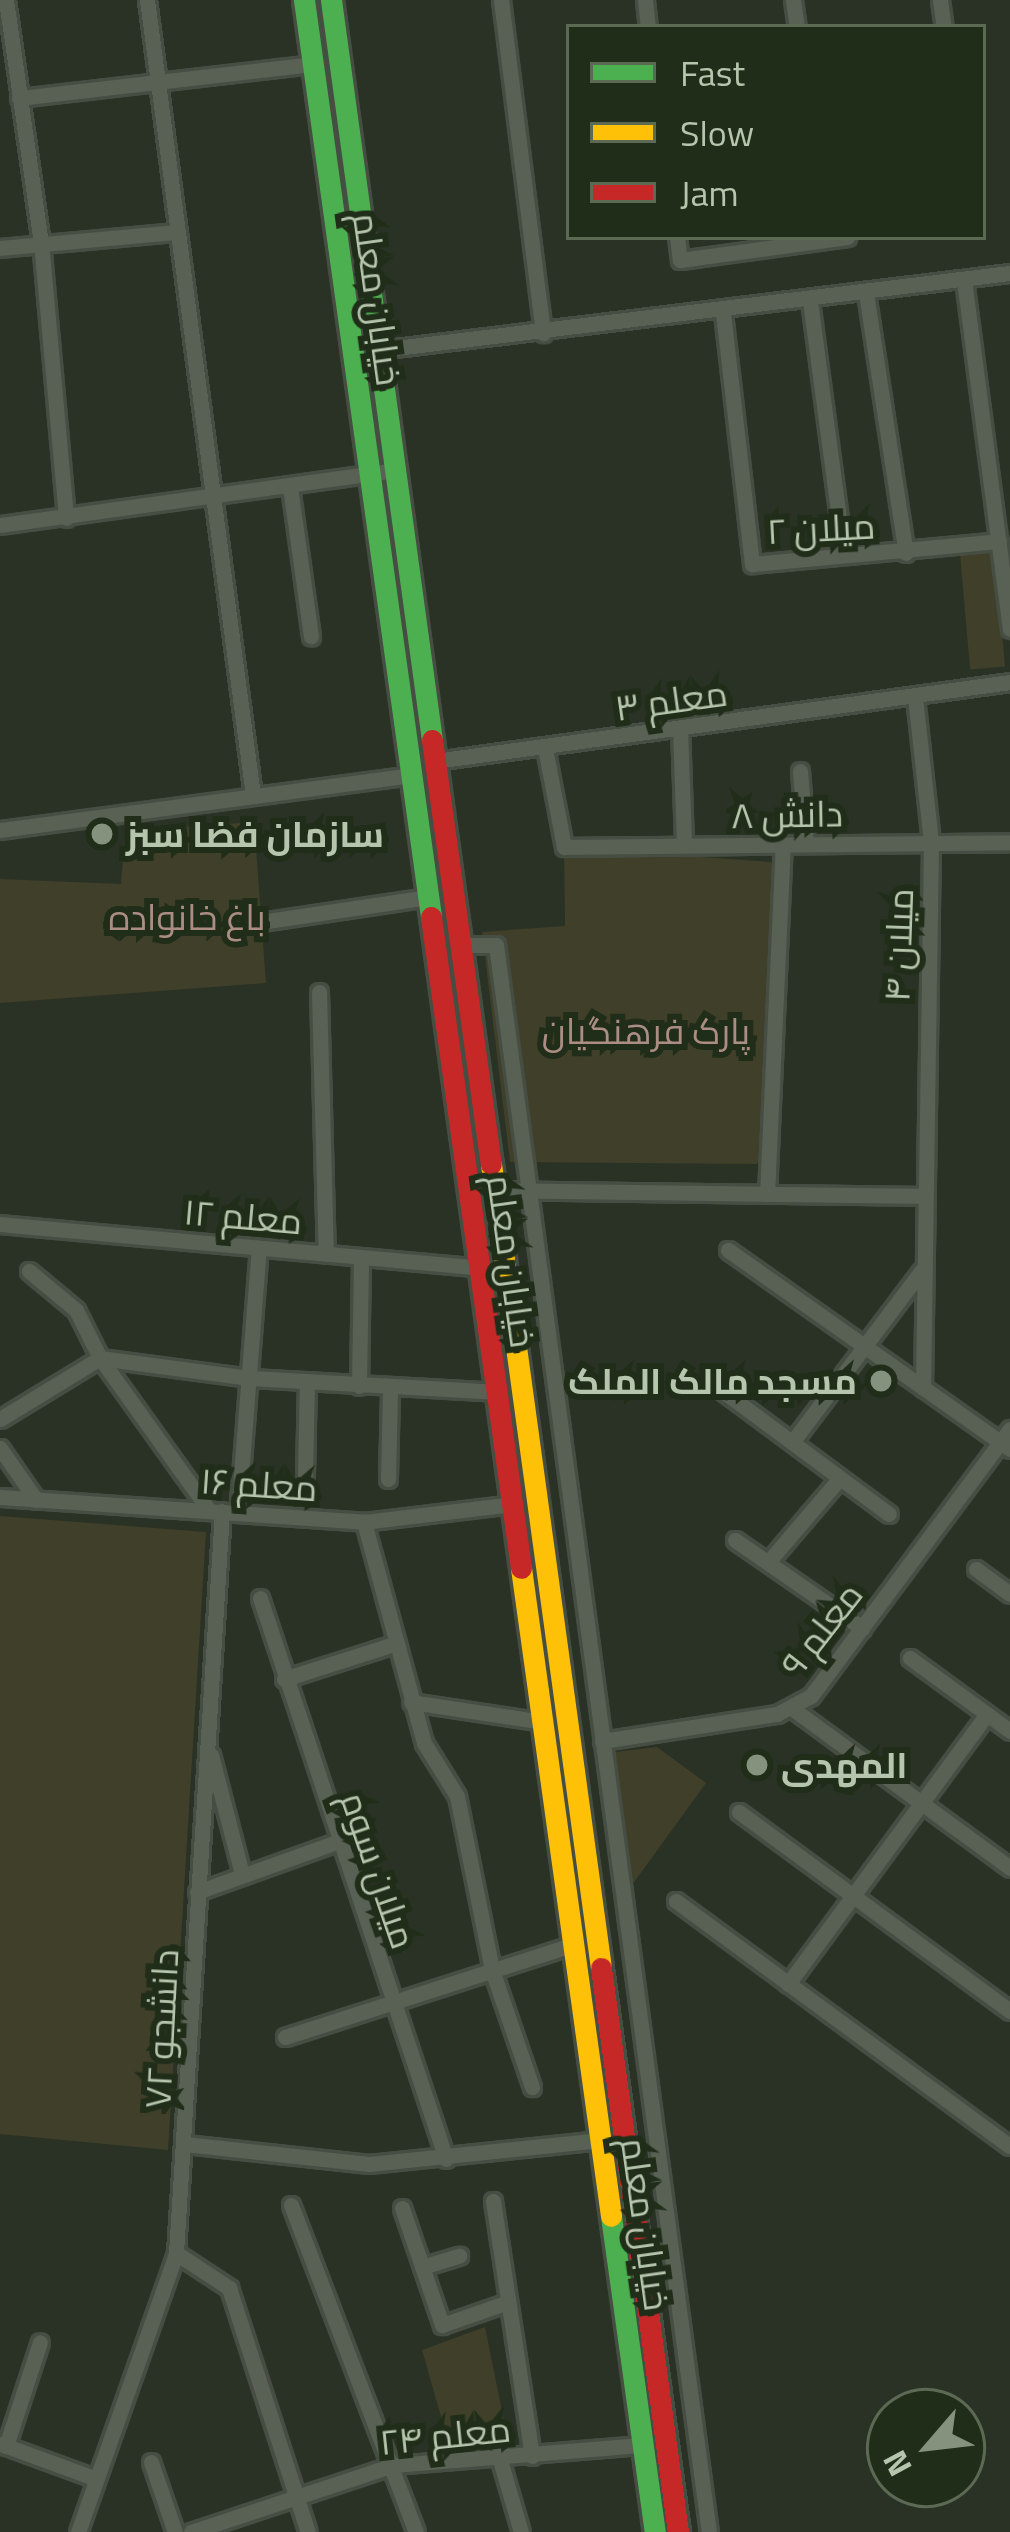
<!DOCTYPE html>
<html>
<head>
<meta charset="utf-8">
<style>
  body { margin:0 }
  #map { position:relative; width:1010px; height:2532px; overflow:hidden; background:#2a3225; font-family:"Titillium Web",Cairo,sans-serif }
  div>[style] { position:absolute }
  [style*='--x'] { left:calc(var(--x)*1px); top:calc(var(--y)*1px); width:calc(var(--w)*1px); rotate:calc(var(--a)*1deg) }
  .green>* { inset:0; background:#403f29; transform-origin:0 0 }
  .roads { filter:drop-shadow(3px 0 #464d42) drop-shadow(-3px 0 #464d42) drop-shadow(0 3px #464d42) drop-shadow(0 -3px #464d42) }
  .street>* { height:15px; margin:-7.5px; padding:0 7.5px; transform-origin:7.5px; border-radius:7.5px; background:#596054 }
  .fast>* { height:21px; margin:-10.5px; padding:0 10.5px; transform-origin:10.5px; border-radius:10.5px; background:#4caf50 }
  .slow>* { height:21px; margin:-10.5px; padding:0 10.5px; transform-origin:10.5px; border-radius:10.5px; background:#ffc107 }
  .jam>* { height:21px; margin:-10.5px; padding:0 10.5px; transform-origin:10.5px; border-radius:10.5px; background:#c62828 }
  .dots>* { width:33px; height:33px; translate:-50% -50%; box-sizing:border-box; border:6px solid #202d19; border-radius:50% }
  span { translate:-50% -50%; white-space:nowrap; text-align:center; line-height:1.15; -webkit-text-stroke:12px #202d19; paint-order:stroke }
  .street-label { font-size:36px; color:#b6c5ad }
  .poi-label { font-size:36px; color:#b6c5ad; font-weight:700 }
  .left { translate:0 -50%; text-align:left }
  .right { translate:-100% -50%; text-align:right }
  .park-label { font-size:36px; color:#ab8d83 }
  .legend { position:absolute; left:566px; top:24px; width:420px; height:216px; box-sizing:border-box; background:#202d19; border:3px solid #5c6a54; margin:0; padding:15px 21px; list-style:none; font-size:36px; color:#b6c5ad }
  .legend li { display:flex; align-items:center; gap:24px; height:60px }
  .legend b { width:60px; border:3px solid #5c6a54 }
  .north { position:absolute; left:866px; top:2388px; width:120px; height:120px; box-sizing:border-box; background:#202d19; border:3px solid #5c6a54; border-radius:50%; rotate:242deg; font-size:33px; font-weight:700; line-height:48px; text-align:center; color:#b6c5ad }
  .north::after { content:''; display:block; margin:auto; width:42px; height:54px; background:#85927d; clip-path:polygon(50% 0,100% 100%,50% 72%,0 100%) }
</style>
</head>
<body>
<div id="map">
  <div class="green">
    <i style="left:995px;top:552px;width:115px;height:35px;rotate:85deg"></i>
    <i style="clip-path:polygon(254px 822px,266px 983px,0 1003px,0 879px,121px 884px,125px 831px)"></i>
    <i style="clip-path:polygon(564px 847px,783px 863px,776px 1097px,757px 1164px,510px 1162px,482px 932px,565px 926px)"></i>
    <i style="clip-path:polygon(0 1516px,206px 1532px,168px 2150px,0 2134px)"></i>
    <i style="clip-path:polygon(657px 1747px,706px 1783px,632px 1885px,615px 1752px)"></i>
    <i style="clip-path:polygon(485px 2327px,508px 2441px,450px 2448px,422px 2350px)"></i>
  </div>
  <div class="roads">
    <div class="street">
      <i style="--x:6;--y:0;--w:245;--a:81.8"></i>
      <i style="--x:41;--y:242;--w:277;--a:84.8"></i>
      <i style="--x:147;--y:0;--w:803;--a:82.41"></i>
      <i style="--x:501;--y:0;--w:336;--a:82.8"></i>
      <i style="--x:645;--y:0;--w:27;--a:84"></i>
      <i style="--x:793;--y:0;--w:27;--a:82"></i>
      <i style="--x:940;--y:0;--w:27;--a:82"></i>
      <i style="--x:19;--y:98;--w:296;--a:-6.6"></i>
      <i style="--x:677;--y:237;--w:23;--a:83"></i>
      <i style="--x:680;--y:260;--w:169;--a:-7.8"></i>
      <i style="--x:0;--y:248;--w:176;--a:-5.2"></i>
      <i style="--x:964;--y:280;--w:352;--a:82.5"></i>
      <i style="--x:866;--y:293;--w:263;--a:81.3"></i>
      <i style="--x:810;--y:301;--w:256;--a:82.4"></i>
      <i style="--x:723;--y:313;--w:253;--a:83.4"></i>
      <i style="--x:752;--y:564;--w:248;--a:-5.3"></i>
      <i style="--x:379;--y:350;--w:636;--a:-6.96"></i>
      <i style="--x:290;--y:487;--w:151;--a:82"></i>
      <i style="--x:0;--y:525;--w:399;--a:-7.9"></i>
      <i style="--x:915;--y:697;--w:147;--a:83.7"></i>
      <i style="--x:931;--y:843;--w:545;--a:90.84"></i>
      <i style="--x:680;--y:728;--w:117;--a:88"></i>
      <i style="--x:545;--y:748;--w:101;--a:79.1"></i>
      <i style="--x:564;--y:847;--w:446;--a:-0.6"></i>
      <i style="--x:435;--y:761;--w:580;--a:-7.82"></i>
      <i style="--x:800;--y:771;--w:73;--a:85.3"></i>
      <i style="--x:0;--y:830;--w:415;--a:-7.6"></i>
      <i style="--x:261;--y:922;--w:169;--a:-8.5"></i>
      <i style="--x:461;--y:945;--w:35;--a:0"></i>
      <i style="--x:496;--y:945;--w:1601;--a:82.36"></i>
      <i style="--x:319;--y:992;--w:262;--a:88.5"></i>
      <i style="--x:494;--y:1190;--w:426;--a:0.8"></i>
      <i style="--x:767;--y:1194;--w:350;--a:-87.4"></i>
      <i style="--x:0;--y:1224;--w:482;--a:5.2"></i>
      <i style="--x:728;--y:1250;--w:345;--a:35.2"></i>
      <i style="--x:29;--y:1271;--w:61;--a:39.7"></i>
      <i style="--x:76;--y:1310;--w:54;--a:63.4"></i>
      <i style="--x:100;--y:1358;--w:187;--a:54.4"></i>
      <i style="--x:100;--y:1358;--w:151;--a:7.6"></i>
      <i style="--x:250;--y:1378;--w:247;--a:3.2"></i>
      <i style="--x:359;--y:1386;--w:129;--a:-89.1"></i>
      <i style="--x:720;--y:1389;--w:210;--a:36.5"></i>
      <i style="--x:0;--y:1419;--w:117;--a:-31.4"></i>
      <i style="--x:793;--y:1441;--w:213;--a:-53"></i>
      <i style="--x:0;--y:1448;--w:63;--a:55.3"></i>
      <i style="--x:305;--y:1475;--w:92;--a:-88.8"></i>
      <i style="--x:388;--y:1479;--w:91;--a:-88.7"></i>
      <i style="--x:0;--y:1497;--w:365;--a:3.9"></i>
      <i style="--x:364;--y:1522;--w:150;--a:-6.9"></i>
      <i style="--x:238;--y:1513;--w:266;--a:-85.5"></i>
      <i style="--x:364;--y:1522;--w:229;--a:74.8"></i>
      <i style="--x:424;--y:1743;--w:62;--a:58.1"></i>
      <i style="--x:457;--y:1796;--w:177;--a:78.6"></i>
      <i style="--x:492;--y:1970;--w:124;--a:71.1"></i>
      <i style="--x:735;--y:1540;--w:155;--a:34.7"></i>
      <i style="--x:769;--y:1561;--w:109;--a:-49.5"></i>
      <i style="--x:976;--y:1569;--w:42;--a:36.3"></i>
      <i style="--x:260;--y:1598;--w:591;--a:71.66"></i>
      <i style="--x:910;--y:1658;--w:124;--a:36.1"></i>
      <i style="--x:284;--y:1679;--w:115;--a:-17.7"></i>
      <i style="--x:411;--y:1702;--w:134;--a:8.6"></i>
      <i style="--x:793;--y:1709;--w:269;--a:36.2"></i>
      <i style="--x:602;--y:1741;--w:177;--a:-8.8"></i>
      <i style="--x:777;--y:1714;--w:38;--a:-28"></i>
      <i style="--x:811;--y:1696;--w:333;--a:-53.3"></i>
      <i style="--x:211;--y:1755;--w:123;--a:75.4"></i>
      <i style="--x:739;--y:1812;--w:336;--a:36.3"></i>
      <i style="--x:197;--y:1892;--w:149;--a:-19.7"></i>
      <i style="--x:676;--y:1901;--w:414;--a:36.3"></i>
      <i style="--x:788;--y:1984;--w:335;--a:-53.6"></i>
      <i style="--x:285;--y:2037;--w:304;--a:-17.8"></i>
      <i style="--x:185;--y:2144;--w:185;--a:6.2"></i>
      <i style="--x:369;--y:2164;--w:233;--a:-5.9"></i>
      <i style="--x:493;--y:2201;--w:258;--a:81.3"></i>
      <i style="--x:291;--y:2205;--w:350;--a:69.1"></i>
      <i style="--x:402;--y:2208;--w:124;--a:71.1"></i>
      <i style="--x:442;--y:2325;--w:70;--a:-19.2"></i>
      <i style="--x:176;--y:2253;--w:64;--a:33.4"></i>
      <i style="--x:229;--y:2288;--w:256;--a:72.1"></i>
      <i style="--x:422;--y:2267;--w:39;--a:-17"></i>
      <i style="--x:1;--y:2444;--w:99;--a:20.1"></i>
      <i style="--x:6;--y:2446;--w:109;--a:-71.9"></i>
      <i style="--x:498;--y:2453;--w:82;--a:73.8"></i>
      <i style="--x:151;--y:2462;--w:74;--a:71.1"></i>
      <i style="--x:78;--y:2532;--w:296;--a:-70.6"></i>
      <i style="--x:176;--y:2253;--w:743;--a:-86.45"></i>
      <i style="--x:191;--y:2532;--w:214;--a:-18.3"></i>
      <i style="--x:394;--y:2465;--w:250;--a:-4.6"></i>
    </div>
    <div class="fast">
      <i style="--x:304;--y:0;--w:926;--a:82.11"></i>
      <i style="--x:331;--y:0;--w:747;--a:82.23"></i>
      <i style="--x:611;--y:2216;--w:319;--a:82.1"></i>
    </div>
    <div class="slow">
      <i style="--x:491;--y:1164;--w:811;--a:82.21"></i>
      <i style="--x:521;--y:1568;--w:654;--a:82.09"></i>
    </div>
    <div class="jam">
      <i style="--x:432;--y:740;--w:428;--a:82.1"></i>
      <i style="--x:431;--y:917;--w:657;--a:82.13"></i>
      <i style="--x:601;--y:1968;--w:569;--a:82.23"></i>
    </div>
  </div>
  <div class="dots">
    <i style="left:102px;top:834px;background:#85927d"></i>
    <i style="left:881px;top:1381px;background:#85927d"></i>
    <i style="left:757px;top:1765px;background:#85927d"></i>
  </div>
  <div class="street-label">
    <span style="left:378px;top:299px;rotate:82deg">خیابان معلم</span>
    <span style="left:821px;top:528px;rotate:-3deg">میلان ۲</span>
    <span style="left:671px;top:700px;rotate:-8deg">معلم ۳</span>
    <span style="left:787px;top:814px;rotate:-1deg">دانش ۸</span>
    <span style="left:898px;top:945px;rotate:-88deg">میلان ۴</span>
    <span style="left:243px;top:1216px;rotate:5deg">معلم ۱۲</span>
    <span style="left:512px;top:1261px;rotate:82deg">خیابان معلم</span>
    <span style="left:259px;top:1484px;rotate:4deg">معلم ۱۶</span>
    <span style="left:821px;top:1629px;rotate:-52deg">معلم ۹</span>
    <span style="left:379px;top:1870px;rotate:71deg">میلان سوم</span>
    <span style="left:161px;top:2029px;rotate:-87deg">دانشجو ۷۲</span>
    <span style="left:646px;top:2224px;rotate:82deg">خیابان معلم</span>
    <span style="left:445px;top:2435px;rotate:-6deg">معلم ۲۴</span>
  </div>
  <div class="poi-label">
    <span class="left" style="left:126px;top:834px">سازمان فضا سبز</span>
    <span class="right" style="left:857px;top:1381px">مسجد مالک الملک</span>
    <span class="left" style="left:781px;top:1765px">المهدی</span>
  </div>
  <div class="park-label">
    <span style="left:187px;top:917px">باغ خانواده</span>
    <span style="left:646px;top:1031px">پارک فرهنگیان</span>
  </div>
  <ul class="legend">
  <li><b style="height:15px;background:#4caf50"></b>Fast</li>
  <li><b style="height:15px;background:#ffc107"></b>Slow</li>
  <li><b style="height:15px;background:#c62828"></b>Jam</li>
  </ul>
  <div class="north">N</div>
</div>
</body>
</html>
